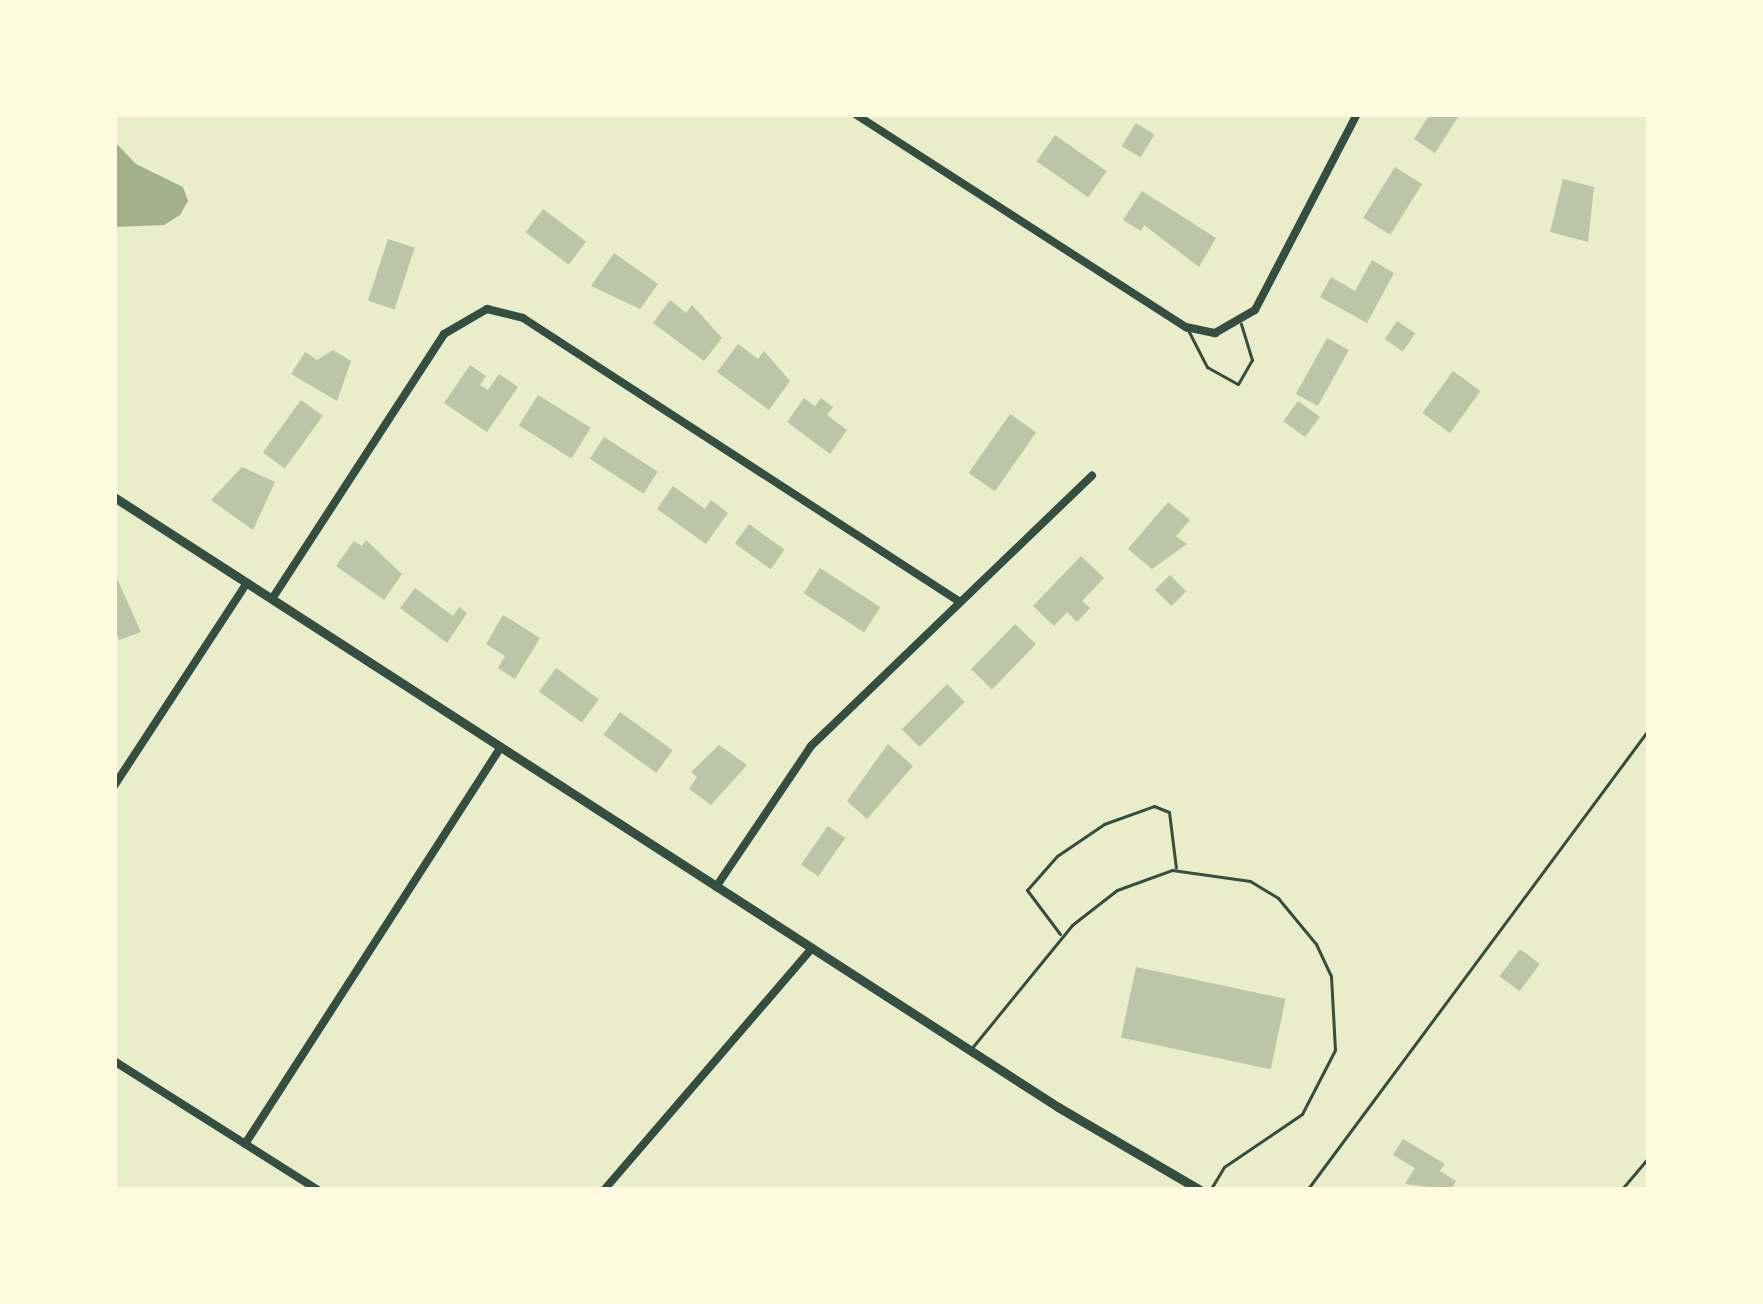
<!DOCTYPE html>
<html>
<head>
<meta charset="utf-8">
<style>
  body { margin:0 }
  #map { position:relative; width:1763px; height:1304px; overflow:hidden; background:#e9edc9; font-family:"PT Sans",sans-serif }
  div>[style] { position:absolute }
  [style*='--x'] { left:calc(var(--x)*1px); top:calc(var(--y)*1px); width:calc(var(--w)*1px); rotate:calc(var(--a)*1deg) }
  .water>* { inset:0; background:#a3b18a }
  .building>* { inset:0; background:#bcc5a7; transform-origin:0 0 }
  .service>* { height:3px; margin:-1.5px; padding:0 1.5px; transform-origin:1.5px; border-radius:1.5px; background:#344e41 }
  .minor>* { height:8px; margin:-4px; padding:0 4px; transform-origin:4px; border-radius:4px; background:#344e41 }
  .tertiary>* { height:9px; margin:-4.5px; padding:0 4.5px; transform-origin:4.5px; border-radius:4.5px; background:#344e41 }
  span { translate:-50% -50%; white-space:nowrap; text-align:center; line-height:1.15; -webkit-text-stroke:12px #fefae0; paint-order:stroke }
  .frame { position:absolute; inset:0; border:117px solid #fefae0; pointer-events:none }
</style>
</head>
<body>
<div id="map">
  <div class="water">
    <i style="clip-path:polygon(114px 141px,136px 164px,183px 187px,188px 201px,180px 215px,164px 225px,114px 227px)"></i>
  </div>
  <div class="building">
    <i style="clip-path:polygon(1430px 114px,1460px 114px,1435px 153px,1414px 139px)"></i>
    <i style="left:1136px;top:123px;width:22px;height:27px;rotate:32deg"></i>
    <i style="left:1055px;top:135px;width:63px;height:32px;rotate:35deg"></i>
    <i style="left:1395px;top:167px;width:32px;height:60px;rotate:32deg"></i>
    <i style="clip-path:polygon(1563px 179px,1594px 187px,1588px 242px,1550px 232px)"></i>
    <i style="clip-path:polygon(1142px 191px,1216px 238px,1199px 267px,1144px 225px,1141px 231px,1123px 220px)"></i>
    <i style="left:543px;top:209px;width:54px;height:29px;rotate:37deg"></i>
    <i style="left:388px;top:239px;width:28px;height:65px;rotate:18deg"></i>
    <i style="clip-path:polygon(614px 253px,658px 284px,640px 309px,591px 286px)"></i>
    <i style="clip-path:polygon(1372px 260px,1394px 273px,1367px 323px,1320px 297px,1331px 277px,1355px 291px)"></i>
    <i style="clip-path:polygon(670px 300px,686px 313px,692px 305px,722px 338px,704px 361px,653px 323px)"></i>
    <i style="left:1397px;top:321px;width:22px;height:22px;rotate:34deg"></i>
    <i style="left:1327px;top:338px;width:25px;height:64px;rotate:29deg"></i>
    <i style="clip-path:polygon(738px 344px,758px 359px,764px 351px,790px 381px,769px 410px,717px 372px)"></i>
    <i style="clip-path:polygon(333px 350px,351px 361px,337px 401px,291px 374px,305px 352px,317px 360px)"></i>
    <i style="clip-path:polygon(470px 365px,486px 376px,480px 385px,488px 390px,499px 374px,518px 387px,487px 432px,444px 403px)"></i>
    <i style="left:1453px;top:371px;width:34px;height:52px;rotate:36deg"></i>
    <i style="left:538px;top:395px;width:62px;height:36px;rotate:32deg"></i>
    <i style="clip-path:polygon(804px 398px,815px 406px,821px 398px,833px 407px,827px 415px,847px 430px,830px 454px,787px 422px)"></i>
    <i style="left:301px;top:400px;width:27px;height:65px;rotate:36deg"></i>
    <i style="left:1298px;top:401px;width:27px;height:25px;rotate:36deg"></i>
    <i style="left:1010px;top:414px;width:32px;height:72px;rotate:35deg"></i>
    <i style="left:604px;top:437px;width:64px;height:26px;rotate:33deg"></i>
    <i style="clip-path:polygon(242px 467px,275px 482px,253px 530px,211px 500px)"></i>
    <i style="clip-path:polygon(673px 486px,705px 509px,711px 500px,728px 513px,706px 544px,657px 509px)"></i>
    <i style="clip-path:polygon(1168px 502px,1190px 520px,1176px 536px,1187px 544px,1152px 569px,1128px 549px)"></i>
    <i style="left:749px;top:524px;width:44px;height:24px;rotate:36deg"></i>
    <i style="clip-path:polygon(366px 540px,402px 574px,384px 600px,336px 566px,354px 541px,362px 546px)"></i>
    <i style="clip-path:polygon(1081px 556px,1104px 578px,1082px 601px,1090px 608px,1077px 622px,1067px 612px,1054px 626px,1033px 606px)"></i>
    <i style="left:820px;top:568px;width:72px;height:30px;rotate:33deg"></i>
    <i style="clip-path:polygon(114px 572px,141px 632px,119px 640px,114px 626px)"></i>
    <i style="left:1170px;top:575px;width:23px;height:21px;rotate:45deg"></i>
    <i style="clip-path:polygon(415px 588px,453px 616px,459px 607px,467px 613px,447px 643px,400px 608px)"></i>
    <i style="clip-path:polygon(503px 615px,540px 638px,515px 679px,498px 668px,505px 656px,486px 644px)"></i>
    <i style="left:1015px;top:624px;width:29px;height:63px;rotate:44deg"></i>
    <i style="left:556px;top:668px;width:53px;height:29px;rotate:36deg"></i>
    <i style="left:947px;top:684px;width:25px;height:64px;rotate:45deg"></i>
    <i style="left:620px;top:712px;width:65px;height:28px;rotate:36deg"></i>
    <i style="clip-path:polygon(888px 744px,913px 766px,867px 819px,847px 801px)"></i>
    <i style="clip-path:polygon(719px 745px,747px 765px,711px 805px,689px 789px,697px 777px,691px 772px)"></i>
    <i style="left:828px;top:826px;width:21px;height:47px;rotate:35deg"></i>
    <i style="left:1520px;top:949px;width:25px;height:34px;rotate:37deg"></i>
    <i style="left:1136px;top:967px;width:153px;height:72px;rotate:12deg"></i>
    <i style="clip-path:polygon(1403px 1139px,1445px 1164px,1440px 1171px,1456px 1181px,1451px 1190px,1405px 1184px,1415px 1168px,1393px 1155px)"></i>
  </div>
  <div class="service">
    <i style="--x:1187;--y:328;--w:44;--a:62.9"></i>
    <i style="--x:1207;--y:367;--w:35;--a:29"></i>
    <i style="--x:1238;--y:384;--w:28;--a:-60"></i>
    <i style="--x:1252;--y:360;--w:38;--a:-107"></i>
    <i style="--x:1060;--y:934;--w:55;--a:-126.9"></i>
    <i style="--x:1027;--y:890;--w:45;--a:-48.6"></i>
    <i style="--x:1057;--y:856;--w:57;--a:-34.2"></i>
    <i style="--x:1104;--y:824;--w:53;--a:-19.8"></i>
    <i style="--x:1154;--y:806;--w:16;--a:22"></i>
    <i style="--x:1169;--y:812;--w:56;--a:82.9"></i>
    <i style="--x:971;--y:1049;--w:160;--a:-50.8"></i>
    <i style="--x:1072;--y:925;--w:57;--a:-37.9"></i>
    <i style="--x:1117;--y:890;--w:59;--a:-20"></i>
    <i style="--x:1172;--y:870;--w:79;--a:8"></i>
    <i style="--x:1250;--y:881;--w:33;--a:31"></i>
    <i style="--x:1278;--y:898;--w:60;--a:50.4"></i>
    <i style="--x:1316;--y:944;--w:35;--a:65"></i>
    <i style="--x:1331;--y:976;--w:74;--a:86.9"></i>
    <i style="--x:1335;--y:1050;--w:72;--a:117.3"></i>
    <i style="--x:1302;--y:1114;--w:94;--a:145.8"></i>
    <i style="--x:1224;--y:1167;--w:27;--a:121"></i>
    <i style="--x:1307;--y:1190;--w:574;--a:-53.43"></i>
    <i style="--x:1621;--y:1190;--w:43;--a:-49.7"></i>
  </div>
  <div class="minor">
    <i style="--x:855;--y:114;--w:394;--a:32.8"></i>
    <i style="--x:1186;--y:327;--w:30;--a:12"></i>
    <i style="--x:1215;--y:333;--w:46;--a:-29.9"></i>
    <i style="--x:1255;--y:310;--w:221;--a:-62.5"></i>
    <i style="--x:272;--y:599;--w:316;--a:-57"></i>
    <i style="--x:444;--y:334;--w:50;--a:-30.2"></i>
    <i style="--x:487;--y:309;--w:37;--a:14"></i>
    <i style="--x:523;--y:318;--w:521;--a:33.02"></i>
    <i style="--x:114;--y:786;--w:243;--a:-56.8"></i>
    <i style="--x:716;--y:887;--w:170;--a:-56"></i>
    <i style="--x:811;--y:746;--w:390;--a:-43.9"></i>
    <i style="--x:114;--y:1061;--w:241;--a:32.3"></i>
    <i style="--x:245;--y:1144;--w:472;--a:-57.2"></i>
    <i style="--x:604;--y:1190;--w:318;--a:-49.3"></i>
  </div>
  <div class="tertiary">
    <i style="--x:114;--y:497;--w:1124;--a:32.87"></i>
    <i style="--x:1058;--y:1107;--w:164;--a:30.3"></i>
  </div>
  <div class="frame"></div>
</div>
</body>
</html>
